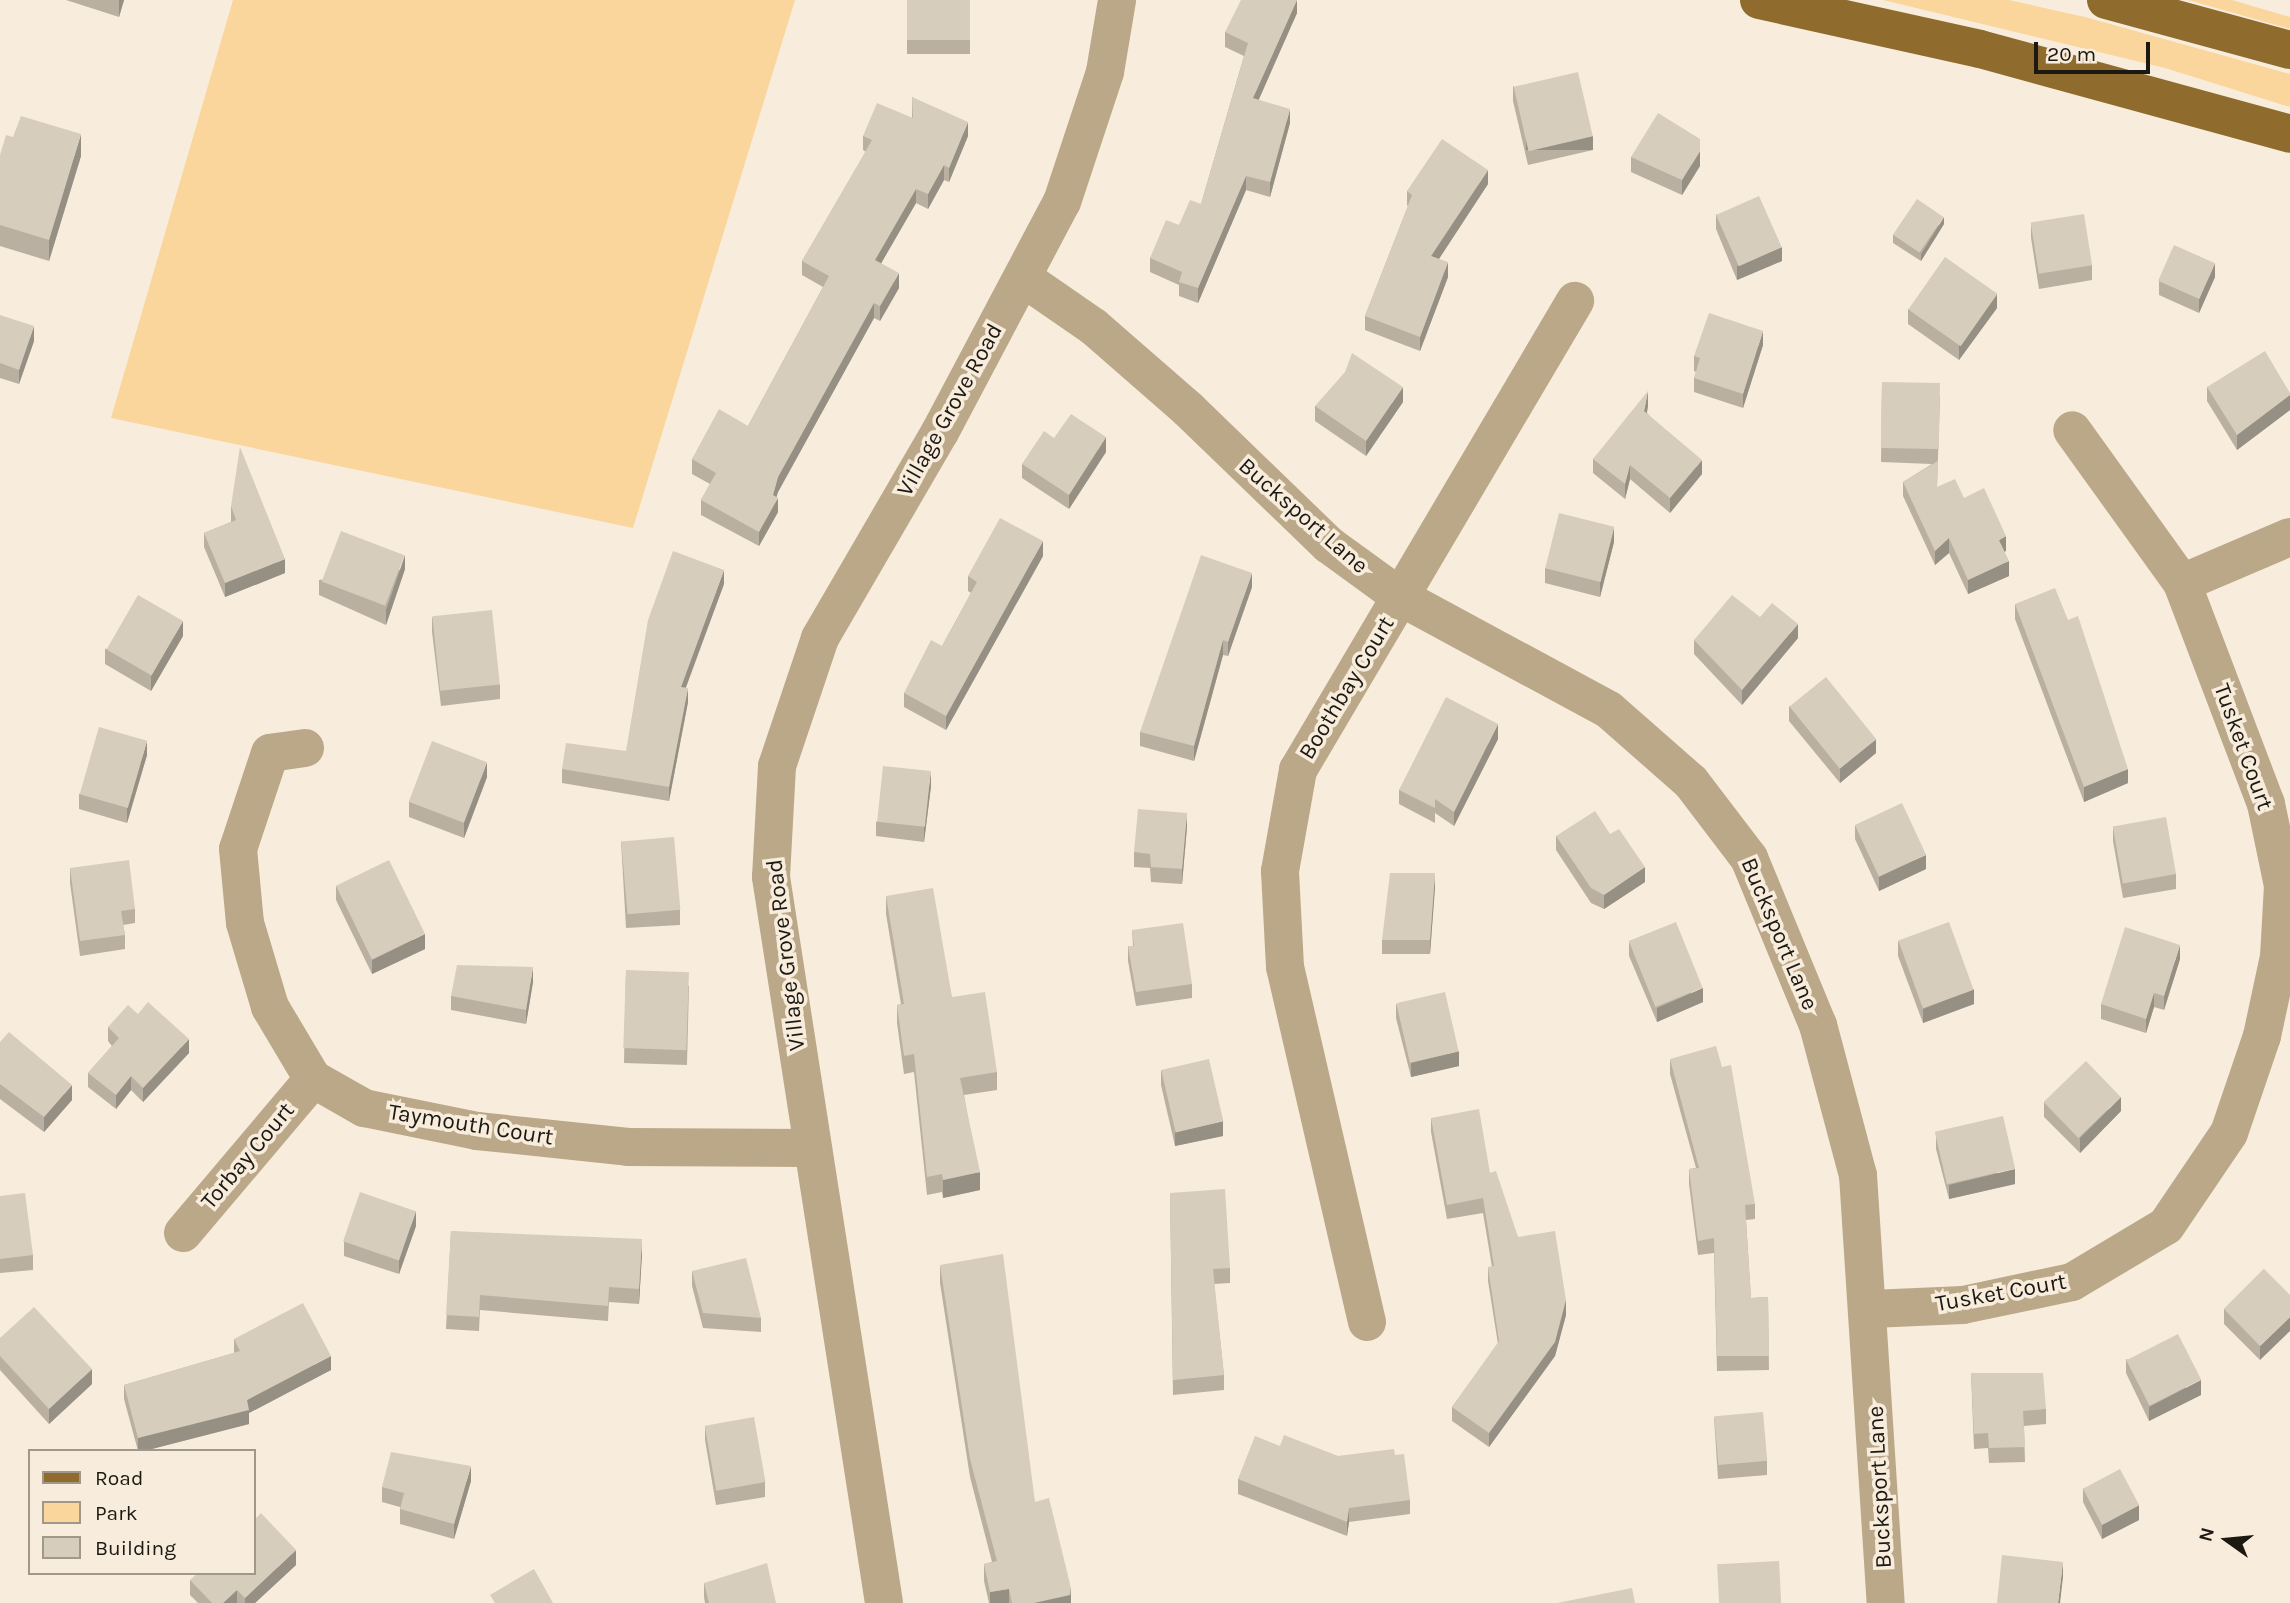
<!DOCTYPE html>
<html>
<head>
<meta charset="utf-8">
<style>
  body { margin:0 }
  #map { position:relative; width:2290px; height:1603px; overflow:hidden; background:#f8eddc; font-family:Karla,sans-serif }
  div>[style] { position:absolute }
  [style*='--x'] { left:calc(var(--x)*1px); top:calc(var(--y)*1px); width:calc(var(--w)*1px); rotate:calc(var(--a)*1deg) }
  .green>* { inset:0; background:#fad69d }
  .street>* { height:38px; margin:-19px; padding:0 19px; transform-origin:19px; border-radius:19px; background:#bba889 }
  .primary>* { height:38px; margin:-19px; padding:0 19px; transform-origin:19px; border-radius:19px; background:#8f6c2d }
  .wall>* { inset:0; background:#b9b0a2; transform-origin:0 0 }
  .shaded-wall>* { inset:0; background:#969084; transform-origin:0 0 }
  .building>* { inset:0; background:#d7cdbc; transform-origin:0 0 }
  span { translate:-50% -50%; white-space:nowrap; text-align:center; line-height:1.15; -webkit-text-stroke:7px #f8eddc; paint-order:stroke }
  .street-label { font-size:23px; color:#1c1812 }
  .legend { position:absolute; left:28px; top:1449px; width:228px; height:126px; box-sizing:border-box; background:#f8eddc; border:2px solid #a0988b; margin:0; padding:9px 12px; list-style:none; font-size:21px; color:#1c1812 }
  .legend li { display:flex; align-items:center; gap:14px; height:35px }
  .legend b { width:35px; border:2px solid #a0988b }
  .north { position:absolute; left:2192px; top:1505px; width:70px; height:70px; -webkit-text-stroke:5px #f8eddc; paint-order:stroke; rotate:285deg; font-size:19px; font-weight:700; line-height:28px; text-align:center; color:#1c1812 }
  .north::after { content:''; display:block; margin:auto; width:24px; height:32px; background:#1c1812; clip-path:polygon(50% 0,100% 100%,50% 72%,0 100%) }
  .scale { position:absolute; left:2034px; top:42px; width:116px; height:32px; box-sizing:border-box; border:4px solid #1c1812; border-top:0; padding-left:9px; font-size:21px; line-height:24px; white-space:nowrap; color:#1c1812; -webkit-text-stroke:5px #f8eddc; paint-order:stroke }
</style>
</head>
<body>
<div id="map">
  <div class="green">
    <i style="clip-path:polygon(233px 0,795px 0,633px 528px,111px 418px)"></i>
    <i style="clip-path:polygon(1883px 0,2009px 0,2085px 17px,2290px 74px,2290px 107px,2165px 68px)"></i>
    <i style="clip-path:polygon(2188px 0,2232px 0,2290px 17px,2290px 29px)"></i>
  </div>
  <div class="street">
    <i style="--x:1023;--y:278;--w:86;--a:34.6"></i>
    <i style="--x:1094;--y:327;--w:125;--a:41.1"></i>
    <i style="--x:1188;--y:409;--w:196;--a:44"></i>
    <i style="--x:1329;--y:545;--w:90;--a:36"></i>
    <i style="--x:1402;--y:598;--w:235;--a:28.4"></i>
    <i style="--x:1609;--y:710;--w:109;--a:41.3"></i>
    <i style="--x:1691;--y:782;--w:96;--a:52.7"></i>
    <i style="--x:1749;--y:858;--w:181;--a:67.6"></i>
    <i style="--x:1818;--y:1025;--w:155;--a:75.1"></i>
    <i style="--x:1858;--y:1175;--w:429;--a:86.3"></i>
    <i style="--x:2182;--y:583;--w:117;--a:-23.1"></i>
    <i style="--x:305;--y:748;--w:35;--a:172"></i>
    <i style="--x:270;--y:753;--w:101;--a:108.4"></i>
    <i style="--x:238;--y:849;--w:74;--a:84.6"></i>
    <i style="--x:245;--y:923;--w:88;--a:73.4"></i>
    <i style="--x:270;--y:1007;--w:84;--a:59.2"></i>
    <i style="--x:313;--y:1079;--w:59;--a:29.6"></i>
    <i style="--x:364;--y:1108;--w:115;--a:11.5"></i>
    <i style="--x:477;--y:1131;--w:152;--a:6"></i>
    <i style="--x:628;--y:1147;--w:181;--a:0.3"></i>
    <i style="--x:183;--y:1233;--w:202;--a:-49.8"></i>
    <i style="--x:1871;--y:1309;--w:92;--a:-2.5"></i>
    <i style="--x:1963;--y:1305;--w:111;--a:-11.9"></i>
    <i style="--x:2072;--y:1282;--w:109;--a:-30.8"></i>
    <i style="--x:2166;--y:1226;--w:112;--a:-55.9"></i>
    <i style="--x:2229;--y:1133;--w:102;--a:-71.2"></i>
    <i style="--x:2262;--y:1036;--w:81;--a:-77.9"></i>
    <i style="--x:2279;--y:957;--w:71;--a:-86.8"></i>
    <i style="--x:2283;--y:886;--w:84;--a:-101.7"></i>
    <i style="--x:2266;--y:804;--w:236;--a:-110.8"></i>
    <i style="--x:2182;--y:583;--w:188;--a:-125.7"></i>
    <i style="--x:1367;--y:1322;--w:364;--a:-103"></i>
    <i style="--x:1285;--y:967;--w:96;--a:-93"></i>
    <i style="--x:1280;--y:871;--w:103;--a:-79.9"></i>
    <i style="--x:1298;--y:770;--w:545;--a:-59.43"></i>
    <i style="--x:884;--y:1603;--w:735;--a:-98.85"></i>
    <i style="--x:771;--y:877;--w:111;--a:-86.9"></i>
    <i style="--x:777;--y:766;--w:135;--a:-71.4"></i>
    <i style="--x:820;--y:638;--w:238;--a:-59.8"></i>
    <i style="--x:940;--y:432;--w:260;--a:-62.1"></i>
    <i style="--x:1062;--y:202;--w:137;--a:-71.7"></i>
    <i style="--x:1105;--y:72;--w:73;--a:-80.5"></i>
  </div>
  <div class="primary">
    <i style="--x:1759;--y:0;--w:226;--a:12.5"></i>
    <i style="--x:1980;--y:49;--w:321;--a:15.3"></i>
    <i style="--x:2106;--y:0;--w:191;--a:15.2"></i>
  </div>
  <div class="wall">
    <i style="clip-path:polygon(66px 0,124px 0,119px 17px)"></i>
    <i style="left:907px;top:0;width:63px;height:54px"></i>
    <i style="clip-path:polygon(1297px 0,1297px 13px,1258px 100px,1290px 123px,1270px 197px,1246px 190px,1198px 303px,1179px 296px,1179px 285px,1150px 272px,1150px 258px,1179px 225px,1201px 204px,1244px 56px,1225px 47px,1225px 32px)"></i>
    <i style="clip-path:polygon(1513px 86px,1593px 150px,1528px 165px,1513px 101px)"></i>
    <i style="clip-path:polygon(912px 97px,968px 136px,949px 182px,944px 180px,928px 209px,916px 203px,881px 263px,899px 288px,880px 321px,874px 318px,778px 492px,776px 497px,778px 512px,759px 546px,701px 515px,701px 500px,710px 484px,692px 474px,692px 459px,748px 426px,823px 287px,802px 275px,802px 261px,866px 152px,863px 150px,863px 136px,912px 118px)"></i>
    <i style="clip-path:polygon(0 155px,81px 156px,49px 261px,0 246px)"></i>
    <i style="clip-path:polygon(1631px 157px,1700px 166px,1682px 195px,1631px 172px)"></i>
    <i style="clip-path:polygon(1488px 184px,1439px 259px,1448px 277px,1420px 351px,1365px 330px,1365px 316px,1408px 206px,1407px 205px,1407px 191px)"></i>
    <i style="clip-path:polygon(1716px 214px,1782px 261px,1737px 280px,1716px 229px)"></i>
    <i style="clip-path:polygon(2031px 223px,2092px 265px,2092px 280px,2039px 289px,2031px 238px)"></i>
    <i style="clip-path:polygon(1944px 224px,1921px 261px,1893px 243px,1893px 235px)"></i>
    <i style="clip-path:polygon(2215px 277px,2199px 313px,2159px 295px,2159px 281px)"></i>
    <i style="clip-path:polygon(1997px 308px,1959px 360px,1908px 324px,1908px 309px)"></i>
    <i style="clip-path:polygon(0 315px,34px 341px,19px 384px,0 378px)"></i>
    <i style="clip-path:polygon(1763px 345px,1743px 408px,1694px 392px,1694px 378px,1696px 372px,1694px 371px,1694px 356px)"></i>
    <i style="clip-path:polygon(1882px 382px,1940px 397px,1937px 487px,1964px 498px,2006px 551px,2004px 552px,2009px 576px,1968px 594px,1949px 553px,1935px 565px,1903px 496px,1903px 482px,1932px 464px,1881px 462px)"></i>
    <i style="clip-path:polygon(2207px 387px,2290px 393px,2290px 410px,2237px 450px,2207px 401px)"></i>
    <i style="clip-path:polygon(1403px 402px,1366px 456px,1315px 421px,1315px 406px)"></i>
    <i style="clip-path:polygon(1648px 406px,1647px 413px,1702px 474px,1670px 513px,1630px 479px,1625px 499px,1593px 473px,1593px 459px)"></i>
    <i style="clip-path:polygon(1054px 438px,1106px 452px,1069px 509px,1022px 478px,1022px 464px)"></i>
    <i style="clip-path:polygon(231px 506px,285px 573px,225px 597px,204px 547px,204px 533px,231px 522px)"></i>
    <i style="clip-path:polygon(1614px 542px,1600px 597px,1545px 583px,1545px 568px)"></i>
    <i style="clip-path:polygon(1043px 556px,946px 730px,904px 707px,904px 693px,942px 646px,971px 593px,968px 591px,968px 576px)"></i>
    <i style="clip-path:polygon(405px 569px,386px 625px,319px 595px,319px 580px)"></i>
    <i style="clip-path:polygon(724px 584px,685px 687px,688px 702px,669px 801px,562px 783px,562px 769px,626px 751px)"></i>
    <i style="clip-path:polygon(1252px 587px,1228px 656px,1223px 655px,1194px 761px,1140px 746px,1140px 732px)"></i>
    <i style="clip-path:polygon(2015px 604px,2068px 620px,2128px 783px,2084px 802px,2015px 619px)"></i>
    <i style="clip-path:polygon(432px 617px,500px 685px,500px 699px,441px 706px,432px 632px)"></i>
    <i style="clip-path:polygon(1760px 617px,1798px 638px,1742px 705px,1694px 654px,1694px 640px)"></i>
    <i style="clip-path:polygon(183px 636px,151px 691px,105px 664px,105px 649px)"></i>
    <i style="clip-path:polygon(1789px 706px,1876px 753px,1840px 783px,1789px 721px)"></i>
    <i style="clip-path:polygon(1498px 739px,1454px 826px,1435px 813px,1435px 823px,1399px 804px,1399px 790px)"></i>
    <i style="clip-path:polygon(147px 755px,127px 823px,79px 809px,79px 794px)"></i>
    <i style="clip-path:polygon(487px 777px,464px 838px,409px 817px,409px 802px)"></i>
    <i style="clip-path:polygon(931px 786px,924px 842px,876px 836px,876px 822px)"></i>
    <i style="clip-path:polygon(1855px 825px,1926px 869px,1879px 891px,1855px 839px)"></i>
    <i style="clip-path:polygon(2113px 826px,2176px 874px,2176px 889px,2123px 898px,2113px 841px)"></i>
    <i style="clip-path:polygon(1187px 827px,1182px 884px,1151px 882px,1150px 868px,1134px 867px,1134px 852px)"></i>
    <i style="clip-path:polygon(1610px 834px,1645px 882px,1604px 909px,1591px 903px,1556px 850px,1556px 836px)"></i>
    <i style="clip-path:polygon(621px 841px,680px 910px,680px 925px,626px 928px)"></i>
    <i style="clip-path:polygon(70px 868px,135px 909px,135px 923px,123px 925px,125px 935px,125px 949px,80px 956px,70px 883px)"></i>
    <i style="clip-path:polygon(336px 886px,425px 949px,372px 974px,336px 900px)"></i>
    <i style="clip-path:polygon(1435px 887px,1430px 954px,1382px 954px,1382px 940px)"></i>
    <i style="clip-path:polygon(886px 896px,952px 997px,997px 1072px,997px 1090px,964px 1095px,980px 1190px,943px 1198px,942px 1192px,927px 1195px,914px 1072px,904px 1074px,897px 1023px,897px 1005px,901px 1004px,886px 914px)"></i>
    <i style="clip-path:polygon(1132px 930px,1192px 984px,1192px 998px,1136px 1006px,1128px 961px,1128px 946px,1133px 946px)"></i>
    <i style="clip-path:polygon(1898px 941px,1974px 1004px,1923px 1023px,1898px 956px)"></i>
    <i style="clip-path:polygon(1629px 942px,1703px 1002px,1657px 1022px,1629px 956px)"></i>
    <i style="clip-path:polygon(2180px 959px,2164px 1010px,2154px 1007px,2146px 1033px,2101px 1019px,2101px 1004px)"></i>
    <i style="clip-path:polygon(626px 970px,689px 986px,687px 1065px,624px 1063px)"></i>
    <i style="clip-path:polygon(533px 982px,526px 1024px,451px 1010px,451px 996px)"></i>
    <i style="clip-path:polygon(1396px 1004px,1459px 1066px,1411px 1077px,1396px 1018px)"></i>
    <i style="clip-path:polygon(138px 1014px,189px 1053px,143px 1102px,131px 1090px,116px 1109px,88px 1087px,88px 1073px,112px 1046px,108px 1041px,108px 1027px)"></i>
    <i style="clip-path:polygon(0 1042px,72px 1100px,44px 1132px,0 1099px)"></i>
    <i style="clip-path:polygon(1670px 1059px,1755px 1204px,1755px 1219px,1746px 1220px,1751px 1298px,1768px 1297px,1769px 1370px,1717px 1371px,1714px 1253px,1698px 1255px,1689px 1184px,1689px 1169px,1696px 1168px,1670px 1074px)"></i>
    <i style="clip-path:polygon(1161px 1070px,1223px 1136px,1175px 1146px,1161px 1085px)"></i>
    <i style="clip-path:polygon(2044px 1102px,2121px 1111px,2080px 1153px,2044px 1117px)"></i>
    <i style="clip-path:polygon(1431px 1118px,1490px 1173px,1518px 1237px,1566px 1315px,1555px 1356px,1489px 1447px,1452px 1421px,1452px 1407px,1498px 1344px,1488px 1281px,1488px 1267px,1492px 1267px,1483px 1213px,1447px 1219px,1431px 1132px)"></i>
    <i style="clip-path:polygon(1936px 1135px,2015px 1184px,1949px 1199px,1936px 1149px)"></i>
    <i style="clip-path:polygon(1170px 1193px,1230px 1268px,1230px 1283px,1214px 1284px,1224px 1375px,1224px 1390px,1173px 1395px)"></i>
    <i style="clip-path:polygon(0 1196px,33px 1255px,33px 1270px,0 1273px)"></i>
    <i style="clip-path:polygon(416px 1226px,399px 1274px,344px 1256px,344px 1241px)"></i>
    <i style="clip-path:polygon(451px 1231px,642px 1254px,639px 1304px,609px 1302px,608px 1321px,480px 1310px,479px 1331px,446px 1329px)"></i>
    <i style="clip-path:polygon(940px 1265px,1035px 1502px,1071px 1603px,989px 1603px,984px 1581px,984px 1564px,992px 1562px,970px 1477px,940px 1283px)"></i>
    <i style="clip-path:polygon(2264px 1269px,2260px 1360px,2224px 1324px,2224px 1309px)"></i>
    <i style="clip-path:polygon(692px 1271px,761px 1318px,761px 1332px,703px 1328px,692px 1286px)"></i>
    <i style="clip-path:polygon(0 1338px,92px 1384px,49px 1424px,0 1370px)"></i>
    <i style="clip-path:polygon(234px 1339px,331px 1370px,249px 1413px,249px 1424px,144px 1451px,138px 1451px,124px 1399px,124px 1385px,234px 1353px)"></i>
    <i style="clip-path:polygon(2126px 1359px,2201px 1395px,2149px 1421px,2126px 1373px)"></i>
    <i style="clip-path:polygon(1971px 1373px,2046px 1409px,2046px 1424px,2024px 1426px,2025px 1462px,1989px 1463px,1988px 1448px,1974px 1449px)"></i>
    <i style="clip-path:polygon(1714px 1417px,1767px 1461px,1767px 1475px,1718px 1479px)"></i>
    <i style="clip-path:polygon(705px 1426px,765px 1482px,765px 1497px,716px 1505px,705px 1440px)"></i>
    <i style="clip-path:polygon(1280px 1446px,1338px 1456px,1395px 1455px,1410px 1500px,1410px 1514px,1349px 1522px,1347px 1536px,1238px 1494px,1238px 1479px)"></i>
    <i style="clip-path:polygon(471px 1481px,454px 1539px,400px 1524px,400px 1507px,382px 1502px,382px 1487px)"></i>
    <i style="clip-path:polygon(2083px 1488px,2139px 1520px,2102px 1539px,2083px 1502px)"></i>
    <i style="clip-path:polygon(296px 1565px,255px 1603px,198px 1603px,190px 1595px,190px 1580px)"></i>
    <i style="clip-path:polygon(704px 1583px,776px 1603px,705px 1603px,704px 1597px)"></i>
  </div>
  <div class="shaded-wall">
    <i style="clip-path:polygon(119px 0,124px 0,119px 17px)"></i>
    <i style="clip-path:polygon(1297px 0,1297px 13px,1253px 113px,1253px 98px)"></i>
    <i style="clip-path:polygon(1290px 109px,1290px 123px,1270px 197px,1270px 182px)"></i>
    <i style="clip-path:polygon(968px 122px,968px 136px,949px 182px,949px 168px)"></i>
    <i style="clip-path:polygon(81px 134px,81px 156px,49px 261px,49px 240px)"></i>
    <i style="left:1593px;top:136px;width:14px;height:67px;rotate:90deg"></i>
    <i style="clip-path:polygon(1700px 151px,1700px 166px,1682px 195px,1682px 180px)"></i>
    <i style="clip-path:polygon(944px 165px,944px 180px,928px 209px,928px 194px)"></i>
    <i style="clip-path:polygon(1488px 170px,1488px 184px,1431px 271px,1431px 256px)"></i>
    <i style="clip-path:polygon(1246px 176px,1246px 190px,1198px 303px,1198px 288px)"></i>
    <i style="clip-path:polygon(916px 189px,916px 203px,875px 274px,875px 260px)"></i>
    <i style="clip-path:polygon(1944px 217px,1944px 224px,1921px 261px,1921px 254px)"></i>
    <i style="clip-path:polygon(1782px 247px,1782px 261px,1737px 280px,1737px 266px)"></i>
    <i style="clip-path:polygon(1448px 262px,1448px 277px,1420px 351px,1420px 337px)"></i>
    <i style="clip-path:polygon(2215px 263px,2215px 277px,2199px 313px,2199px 299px)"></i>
    <i style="clip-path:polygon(899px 273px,899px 288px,880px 321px,880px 306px)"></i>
    <i style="clip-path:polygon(1997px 294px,1997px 308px,1959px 360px,1959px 346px)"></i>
    <i style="clip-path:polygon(874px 303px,874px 318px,778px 492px,774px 505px,778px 498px,778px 512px,759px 546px,759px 532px,773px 495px,778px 477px)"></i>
    <i style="clip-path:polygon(34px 326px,34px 341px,19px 384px,19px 370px)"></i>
    <i style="clip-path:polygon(1763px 331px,1763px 345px,1743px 408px,1743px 394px)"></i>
    <i style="clip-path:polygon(1403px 387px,1403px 402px,1366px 456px,1366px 441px)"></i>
    <i style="clip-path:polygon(1648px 391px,1648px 406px,1644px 425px,1644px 411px)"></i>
    <i style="clip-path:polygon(2290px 395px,2290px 410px,2237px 450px,2237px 435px)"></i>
    <i style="clip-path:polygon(1106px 437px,1106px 452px,1069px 509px,1069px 495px)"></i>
    <i style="clip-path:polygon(1702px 460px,1702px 474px,1670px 513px,1670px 498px)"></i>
    <i style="clip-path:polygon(1630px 465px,1630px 479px,1625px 499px,1625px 484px)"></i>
    <i style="clip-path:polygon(1614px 527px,1614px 542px,1600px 597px,1600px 582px)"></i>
    <i style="clip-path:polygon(2006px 536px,2006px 551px,1999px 554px,1999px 540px)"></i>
    <i style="clip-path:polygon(1949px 538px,1949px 553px,1935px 565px,1935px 551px)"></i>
    <i style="clip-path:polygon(1043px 541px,1043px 556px,946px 730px,946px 716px)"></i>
    <i style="clip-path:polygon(405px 555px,405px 569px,386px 625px,386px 610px)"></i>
    <i style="clip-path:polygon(285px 559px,285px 573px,225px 597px,225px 583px)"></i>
    <i style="clip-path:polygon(2009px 561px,2009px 576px,1968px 594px,1968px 580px)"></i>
    <i style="clip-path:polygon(724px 570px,724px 584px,681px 701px,681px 687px)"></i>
    <i style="clip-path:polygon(1252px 573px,1252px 587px,1228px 656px,1228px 642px)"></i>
    <i style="clip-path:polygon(183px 621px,183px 636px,151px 691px,151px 676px)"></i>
    <i style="clip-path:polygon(1798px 624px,1798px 638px,1742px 705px,1742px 690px)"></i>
    <i style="clip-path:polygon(1223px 640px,1223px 655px,1194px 761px,1194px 746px)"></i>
    <i style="clip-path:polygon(688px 688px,688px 702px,669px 801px,669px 787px)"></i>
    <i style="clip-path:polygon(1498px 724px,1498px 739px,1454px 826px,1454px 812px)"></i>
    <i style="clip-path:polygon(1876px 739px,1876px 753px,1840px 783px,1840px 768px)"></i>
    <i style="clip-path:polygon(147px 741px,147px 755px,127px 823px,127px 809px)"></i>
    <i style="clip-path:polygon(487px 762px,487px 777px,464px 838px,464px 823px)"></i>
    <i style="clip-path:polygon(2128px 769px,2128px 783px,2084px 802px,2084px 787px)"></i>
    <i style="clip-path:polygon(931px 771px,931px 786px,924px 842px,924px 827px)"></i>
    <i style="clip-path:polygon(1187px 813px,1187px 827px,1182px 884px,1182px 869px)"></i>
    <i style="clip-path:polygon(1926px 855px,1926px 869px,1879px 891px,1879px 876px)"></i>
    <i style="clip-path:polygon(1645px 867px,1645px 882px,1604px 909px,1604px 895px)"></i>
    <i style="clip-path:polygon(1435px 873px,1435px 887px,1430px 954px,1430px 940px)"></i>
    <i style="clip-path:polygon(425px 934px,425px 949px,372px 974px,372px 960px)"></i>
    <i style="clip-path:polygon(2180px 945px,2180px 959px,2164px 1010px,2164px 996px)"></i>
    <i style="clip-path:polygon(533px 967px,533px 982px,526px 1024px,526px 1010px)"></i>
    <i style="clip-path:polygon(1703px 988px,1703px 1002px,1657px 1022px,1657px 1008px)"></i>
    <i style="clip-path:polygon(1974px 989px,1974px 1004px,1923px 1023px,1923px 1009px)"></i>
    <i style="clip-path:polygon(2154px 993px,2154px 1007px,2146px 1033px,2146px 1019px)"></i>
    <i style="clip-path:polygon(189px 1039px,189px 1053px,143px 1102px,143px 1088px)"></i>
    <i style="clip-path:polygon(1459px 1051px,1459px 1066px,1411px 1077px,1411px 1063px)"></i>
    <i style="clip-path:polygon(131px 1076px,131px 1090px,116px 1109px,116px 1095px)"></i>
    <i style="clip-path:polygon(72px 1085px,72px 1100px,44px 1132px,44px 1117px)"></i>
    <i style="clip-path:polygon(2121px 1097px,2121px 1111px,2080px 1153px,2080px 1138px)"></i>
    <i style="clip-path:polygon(1223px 1121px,1223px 1136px,1175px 1146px,1175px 1132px)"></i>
    <i style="clip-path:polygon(2015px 1169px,2015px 1184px,1949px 1199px,1949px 1185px)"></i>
    <i style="clip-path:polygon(980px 1172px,980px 1190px,943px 1198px,943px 1180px)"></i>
    <i style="clip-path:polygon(416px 1211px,416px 1226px,399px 1274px,399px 1260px)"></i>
    <i style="clip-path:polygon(642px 1239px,642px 1254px,639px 1304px,639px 1289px)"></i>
    <i style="clip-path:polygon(1566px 1300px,1566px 1315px,1555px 1356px,1489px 1447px,1489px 1433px)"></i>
    <i style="clip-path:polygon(2290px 1317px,2290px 1331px,2260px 1360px,2260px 1346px)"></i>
    <i style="clip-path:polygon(331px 1356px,331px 1370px,249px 1413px,249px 1424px,144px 1451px,138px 1451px,138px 1438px,247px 1400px)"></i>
    <i style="clip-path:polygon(92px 1369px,92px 1384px,49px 1424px,49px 1409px)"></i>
    <i style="clip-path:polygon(2201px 1380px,2201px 1395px,2149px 1421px,2149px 1407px)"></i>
    <i style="clip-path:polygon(471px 1466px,471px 1481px,454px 1539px,454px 1524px)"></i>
    <i style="clip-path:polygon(2139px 1505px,2139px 1520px,2102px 1539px,2102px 1524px)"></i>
    <i style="clip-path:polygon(1349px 1508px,1349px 1522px,1347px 1536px,1347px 1522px)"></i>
    <i style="clip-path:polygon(296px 1550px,296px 1565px,255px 1603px,245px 1603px,245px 1598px)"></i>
    <i style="clip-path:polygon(2063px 1562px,2063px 1577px,2060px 1603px,2058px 1603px)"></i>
    <i style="clip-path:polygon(1071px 1588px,1071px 1603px,1034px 1603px)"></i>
    <i style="clip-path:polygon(1009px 1589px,1009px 1603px,990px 1603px,990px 1592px)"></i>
    <i style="clip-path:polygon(237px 1590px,237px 1603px,223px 1603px)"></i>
  </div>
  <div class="building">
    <i style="left:907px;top:0;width:63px;height:40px"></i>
    <i style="clip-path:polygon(1241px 0,1297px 0,1253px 98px,1290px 109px,1270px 182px,1246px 176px,1198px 288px,1179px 282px,1182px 272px,1150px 258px,1166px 220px,1179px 225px,1190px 200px,1201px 204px,1248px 43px,1225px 32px)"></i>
    <i style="left:1578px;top:72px;width:66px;height:66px;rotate:77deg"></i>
    <i style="clip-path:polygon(912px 97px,968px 122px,949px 168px,944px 165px,928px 194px,916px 189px,875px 260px,899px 273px,880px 306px,874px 303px,778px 477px,773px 495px,778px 498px,759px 532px,701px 500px,716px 473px,692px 459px,719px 409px,748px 426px,829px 276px,802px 261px,872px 140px,863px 136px,877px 103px,913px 118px)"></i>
    <i style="clip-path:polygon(1658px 113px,1700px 139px,1700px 151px,1682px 180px,1631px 157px)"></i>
    <i style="clip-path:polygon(21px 116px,81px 134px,49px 240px,0 225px,0 155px,6px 135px,13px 137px)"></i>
    <i style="clip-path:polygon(1442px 139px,1488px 170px,1431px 256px,1448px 262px,1420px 337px,1365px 316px,1412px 195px,1407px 191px)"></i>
    <i style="left:1759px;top:196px;width:56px;height:47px;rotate:66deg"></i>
    <i style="left:1917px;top:199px;width:32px;height:43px;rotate:34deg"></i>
    <i style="left:2084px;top:214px;width:52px;height:54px;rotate:81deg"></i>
    <i style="left:2174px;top:245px;width:45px;height:39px;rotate:24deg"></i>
    <i style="left:1945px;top:257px;width:64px;height:64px;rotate:35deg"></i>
    <i style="clip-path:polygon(1709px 313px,1763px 331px,1743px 394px,1694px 378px,1700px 358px,1694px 356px)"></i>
    <i style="clip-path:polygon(0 315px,34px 326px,19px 370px,0 363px)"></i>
    <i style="clip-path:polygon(2265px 351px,2290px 393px,2290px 395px,2237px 435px,2207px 387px)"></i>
    <i style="clip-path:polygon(1352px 353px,1403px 387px,1366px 441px,1315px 406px,1345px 372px)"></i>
    <i style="left:1882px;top:382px;width:58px;height:66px;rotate:1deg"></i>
    <i style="clip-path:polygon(1648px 391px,1644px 411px,1702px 460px,1670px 498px,1630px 465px,1625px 484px,1593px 459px)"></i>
    <i style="clip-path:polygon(1071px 414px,1106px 437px,1069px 495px,1022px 464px,1044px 431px,1054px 438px)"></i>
    <i style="clip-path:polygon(240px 447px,285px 559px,225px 583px,204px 533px,236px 520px,231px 506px)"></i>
    <i style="clip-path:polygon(1938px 461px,1937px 487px,1955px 479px,1964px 498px,1984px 488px,2006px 536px,1999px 540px,2009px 561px,1968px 580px,1949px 538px,1935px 551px,1903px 482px)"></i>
    <i style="left:1559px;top:513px;width:57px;height:57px;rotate:14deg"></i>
    <i style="clip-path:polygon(1000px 518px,1043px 541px,946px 716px,904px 693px,931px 640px,942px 646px,977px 582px,968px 576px)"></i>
    <i style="left:341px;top:531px;width:68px;height:54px;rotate:21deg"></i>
    <i style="clip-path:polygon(673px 551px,724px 570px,681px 687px,688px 688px,669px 787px,562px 769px,566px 743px,626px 751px,648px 620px)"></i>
    <i style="clip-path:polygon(1201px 555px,1252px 573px,1228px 642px,1223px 640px,1194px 746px,1140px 732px)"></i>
    <i style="clip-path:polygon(2055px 588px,2068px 620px,2078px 616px,2128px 769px,2084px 787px,2015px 604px)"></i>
    <i style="left:138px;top:595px;width:52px;height:63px;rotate:30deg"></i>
    <i style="clip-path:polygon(1732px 595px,1760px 617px,1772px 603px,1798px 624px,1742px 690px,1694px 640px)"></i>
    <i style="left:492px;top:610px;width:75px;height:60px;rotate:84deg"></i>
    <i style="left:1826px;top:677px;width:80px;height:47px;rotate:51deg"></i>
    <i style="clip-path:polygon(1446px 697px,1498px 724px,1454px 812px,1435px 799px,1435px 808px,1399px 790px)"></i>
    <i style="left:99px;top:727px;width:50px;height:70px;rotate:16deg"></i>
    <i style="left:432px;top:741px;width:59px;height:65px;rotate:21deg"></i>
    <i style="left:883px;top:766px;width:48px;height:56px;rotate:6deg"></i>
    <i style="left:1902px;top:803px;width:57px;height:52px;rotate:65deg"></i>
    <i style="clip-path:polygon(1138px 809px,1187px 813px,1182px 869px,1151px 867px,1150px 854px,1134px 852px)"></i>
    <i style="clip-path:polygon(1595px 811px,1610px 834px,1619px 829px,1645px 867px,1604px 895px,1591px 888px,1556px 836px)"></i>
    <i style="left:2166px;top:817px;width:58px;height:54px;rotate:80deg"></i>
    <i style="left:674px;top:837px;width:73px;height:53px;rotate:85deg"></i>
    <i style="clip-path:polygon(129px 860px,135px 909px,121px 911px,125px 935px,80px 941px,70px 868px)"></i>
    <i style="left:389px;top:860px;width:82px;height:59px;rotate:64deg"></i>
    <i style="clip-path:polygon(1390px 873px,1435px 873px,1430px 940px,1382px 940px)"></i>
    <i style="clip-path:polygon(933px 888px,952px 997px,985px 992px,997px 1072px,960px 1078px,980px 1172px,943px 1180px,942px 1174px,927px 1177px,914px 1054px,904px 1056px,897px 1005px,904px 1004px,886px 896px)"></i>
    <i style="left:1676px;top:922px;width:71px;height:51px;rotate:68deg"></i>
    <i style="left:1949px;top:922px;width:72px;height:54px;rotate:70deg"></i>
    <i style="clip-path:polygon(1183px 923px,1192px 984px,1136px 992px,1128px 946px,1134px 946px,1132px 930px)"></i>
    <i style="clip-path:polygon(2125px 927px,2180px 945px,2164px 996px,2154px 993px,2146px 1019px,2101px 1004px)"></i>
    <i style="clip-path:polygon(457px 965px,533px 967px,526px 1010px,451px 996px)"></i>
    <i style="left:626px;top:970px;width:63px;height:78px;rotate:2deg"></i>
    <i style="left:1445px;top:992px;width:61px;height:50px;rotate:77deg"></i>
    <i style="clip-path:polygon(148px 1002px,189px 1039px,143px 1088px,131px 1076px,116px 1095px,88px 1073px,119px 1038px,108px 1027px,128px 1005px,138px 1014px)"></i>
    <i style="clip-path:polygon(9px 1032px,72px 1085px,44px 1117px,0 1084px,0 1042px)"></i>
    <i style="clip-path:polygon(1716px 1046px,1722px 1067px,1731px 1065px,1755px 1204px,1745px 1205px,1751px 1298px,1768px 1297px,1769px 1356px,1717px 1356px,1714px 1238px,1698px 1241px,1689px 1169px,1699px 1168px,1670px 1059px)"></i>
    <i style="left:1209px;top:1059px;width:64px;height:49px;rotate:77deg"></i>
    <i style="left:2086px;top:1061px;width:50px;height:59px;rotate:46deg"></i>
    <i style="clip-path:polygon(1479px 1109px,1490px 1173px,1496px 1171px,1518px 1237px,1555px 1231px,1566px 1300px,1555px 1342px,1489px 1433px,1452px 1407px,1499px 1341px,1488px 1267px,1494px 1266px,1483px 1198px,1447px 1205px,1431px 1118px)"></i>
    <i style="left:2003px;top:1116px;width:54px;height:70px;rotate:77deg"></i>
    <i style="clip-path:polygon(1225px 1189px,1230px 1268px,1213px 1269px,1224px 1375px,1173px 1380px,1170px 1193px)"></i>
    <i style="left:360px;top:1192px;width:59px;height:52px;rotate:19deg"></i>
    <i style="clip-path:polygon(25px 1193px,33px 1255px,0 1259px,0 1196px)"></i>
    <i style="clip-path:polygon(451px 1231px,642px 1239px,639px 1289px,609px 1287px,608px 1306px,480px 1295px,479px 1317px,446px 1315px)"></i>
    <i style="clip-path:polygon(1003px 1254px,1035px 1502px,1049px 1498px,1071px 1588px,1070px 1595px,1034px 1603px,1012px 1603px,1009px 1589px,990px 1592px,984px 1564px,997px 1561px,970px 1459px,940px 1265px)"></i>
    <i style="clip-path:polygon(746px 1258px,761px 1318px,703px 1313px,692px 1271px)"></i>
    <i style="clip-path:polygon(2264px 1269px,2290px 1295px,2290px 1317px,2260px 1346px,2224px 1309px)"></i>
    <i style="clip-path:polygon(303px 1303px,331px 1356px,247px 1400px,249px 1410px,138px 1438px,124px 1385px,240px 1351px,234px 1339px)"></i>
    <i style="clip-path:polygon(34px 1307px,92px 1369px,49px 1409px,0 1356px,0 1338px)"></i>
    <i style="left:2178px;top:1334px;width:51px;height:58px;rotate:63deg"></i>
    <i style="clip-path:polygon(1971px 1373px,2043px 1373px,2046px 1409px,2023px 1411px,2025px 1447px,1989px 1448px,1988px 1433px,1974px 1434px)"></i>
    <i style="left:1763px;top:1412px;width:49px;height:49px;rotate:85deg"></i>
    <i style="left:754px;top:1417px;width:66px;height:50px;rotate:80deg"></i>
    <i style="clip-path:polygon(1284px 1435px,1338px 1456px,1394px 1449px,1395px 1455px,1404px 1454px,1410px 1500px,1349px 1508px,1347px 1522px,1238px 1479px,1255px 1436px,1280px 1446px)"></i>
    <i style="clip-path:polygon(391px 1452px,471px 1466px,454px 1524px,400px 1509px,404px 1493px,382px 1487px)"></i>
    <i style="left:2120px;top:1469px;width:41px;height:42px;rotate:62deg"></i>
    <i style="clip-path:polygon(261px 1513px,296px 1550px,245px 1598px,237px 1590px,223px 1603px,212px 1603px,190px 1580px,198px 1573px,254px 1573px,254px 1520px)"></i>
    <i style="clip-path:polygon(2002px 1555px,2063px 1562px,2058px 1603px,1997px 1603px)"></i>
    <i style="left:1779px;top:1561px;width:42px;height:62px;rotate:87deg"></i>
    <i style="clip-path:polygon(767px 1563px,776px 1603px,709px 1603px,704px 1583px)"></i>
    <i style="clip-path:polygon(534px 1569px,553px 1603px,495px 1603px,490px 1595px)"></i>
    <i style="clip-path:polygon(1632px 1588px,1635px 1603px,1557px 1603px)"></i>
  </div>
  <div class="street-label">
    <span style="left:950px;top:410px;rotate:-61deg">Village Grove Road</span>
    <span style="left:1303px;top:516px;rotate:41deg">Bucksport Lane</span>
    <span style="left:1347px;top:688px;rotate:-59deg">Boothbay Court</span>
    <span style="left:2243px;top:747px;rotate:70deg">Tusket Court</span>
    <span style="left:1779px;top:934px;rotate:67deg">Bucksport Lane</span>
    <span style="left:786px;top:955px;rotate:-97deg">Village Grove Road</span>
    <span style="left:471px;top:1125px;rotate:9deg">Taymouth Court</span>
    <span style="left:248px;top:1156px;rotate:-50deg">Torbay Court</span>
    <span style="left:2001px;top:1293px;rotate:-10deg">Tusket Court</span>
    <span style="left:1880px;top:1487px;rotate:-93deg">Bucksport Lane</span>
  </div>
  <ul class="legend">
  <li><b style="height:9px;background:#8f6c2d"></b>Road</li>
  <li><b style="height:19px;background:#fad69d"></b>Park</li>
  <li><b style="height:19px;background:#d7cdbc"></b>Building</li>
  </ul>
  <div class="north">N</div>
  <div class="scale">20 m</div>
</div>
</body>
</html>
